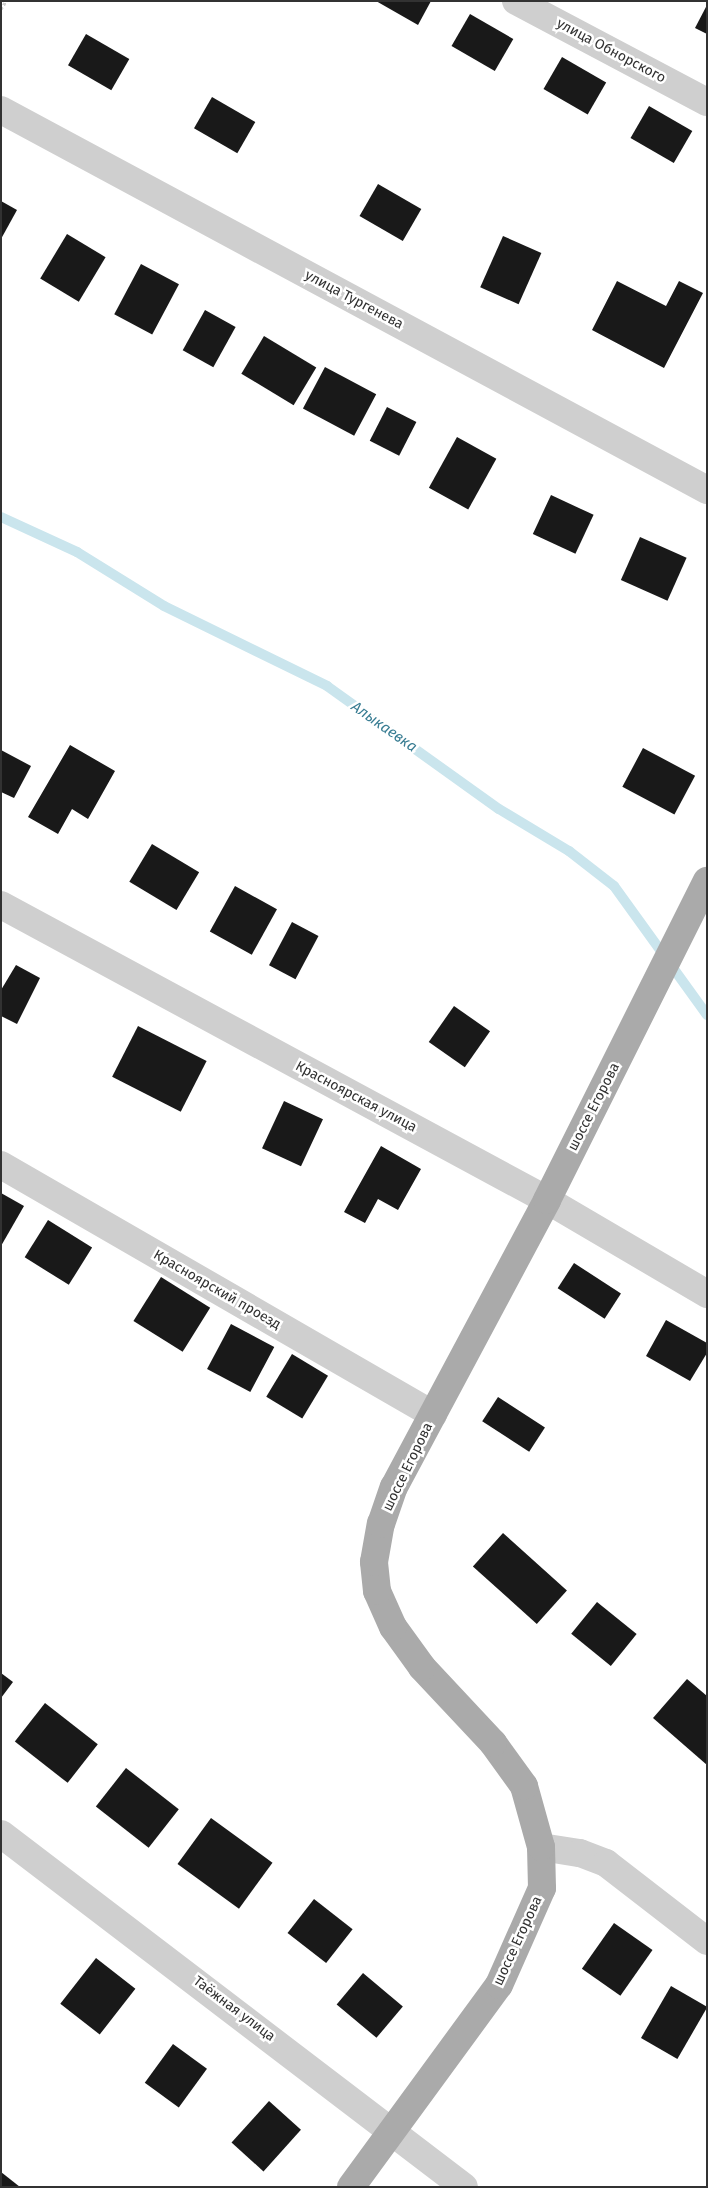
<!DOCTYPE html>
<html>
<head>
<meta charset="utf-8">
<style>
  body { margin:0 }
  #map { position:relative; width:708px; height:2188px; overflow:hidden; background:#fff; font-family:"Fira Sans",sans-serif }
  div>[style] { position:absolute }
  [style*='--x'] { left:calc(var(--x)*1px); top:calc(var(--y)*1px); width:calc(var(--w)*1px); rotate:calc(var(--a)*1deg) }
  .stream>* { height:10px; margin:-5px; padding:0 5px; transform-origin:5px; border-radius:5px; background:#cae5ed }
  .building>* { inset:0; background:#191919; transform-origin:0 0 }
  .path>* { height:3px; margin-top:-1.5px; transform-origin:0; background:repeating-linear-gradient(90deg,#cfcfcf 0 2.5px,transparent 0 5px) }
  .minor>* { height:28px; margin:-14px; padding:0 14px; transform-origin:14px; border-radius:14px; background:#cfcfcf }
  .major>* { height:28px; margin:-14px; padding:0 14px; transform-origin:14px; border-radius:14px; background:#aaa }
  span { translate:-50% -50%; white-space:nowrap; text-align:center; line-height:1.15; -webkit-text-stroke:5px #fff; paint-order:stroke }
  .street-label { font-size:14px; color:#323232 }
  .water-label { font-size:15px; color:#397d93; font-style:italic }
  .frame { position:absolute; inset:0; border:2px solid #323232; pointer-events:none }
</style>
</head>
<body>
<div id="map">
  <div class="stream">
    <i style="--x:1;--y:517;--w:84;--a:24.7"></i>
    <i style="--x:77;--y:552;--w:102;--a:31.8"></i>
    <i style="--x:164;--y:606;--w:182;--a:26.1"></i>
    <i style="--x:327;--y:686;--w:211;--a:35.6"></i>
    <i style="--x:499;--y:809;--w:82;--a:31"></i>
    <i style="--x:569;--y:851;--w:57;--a:37.9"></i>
    <i style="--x:614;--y:886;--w:159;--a:54.2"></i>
  </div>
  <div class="building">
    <i style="clip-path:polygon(376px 1px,431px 1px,418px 25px)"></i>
    <i style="clip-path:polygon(707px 5px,707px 34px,695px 28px)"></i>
    <i style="left:470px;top:14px;width:50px;height:37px;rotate:30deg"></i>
    <i style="left:86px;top:34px;width:50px;height:36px;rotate:30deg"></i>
    <i style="left:562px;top:57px;width:51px;height:37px;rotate:30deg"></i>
    <i style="left:212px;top:97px;width:50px;height:36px;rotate:30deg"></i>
    <i style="left:649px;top:106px;width:50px;height:37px;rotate:30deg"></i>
    <i style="left:378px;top:184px;width:50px;height:37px;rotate:30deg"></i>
    <i style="clip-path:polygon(1px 201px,17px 210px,1px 239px)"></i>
    <i style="left:67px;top:234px;width:45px;height:52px;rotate:31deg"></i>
    <i style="left:503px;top:236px;width:42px;height:56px;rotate:24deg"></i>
    <i style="left:141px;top:264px;width:43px;height:57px;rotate:28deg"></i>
    <i style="clip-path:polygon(617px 281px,666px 306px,679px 281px,703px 293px,664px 368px,592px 330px)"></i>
    <i style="left:205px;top:310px;width:35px;height:46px;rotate:29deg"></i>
    <i style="left:264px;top:336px;width:61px;height:44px;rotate:31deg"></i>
    <i style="left:325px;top:367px;width:58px;height:47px;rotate:28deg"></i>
    <i style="left:387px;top:407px;width:33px;height:38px;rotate:27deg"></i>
    <i style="left:457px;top:437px;width:45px;height:58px;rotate:29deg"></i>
    <i style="left:551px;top:495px;width:47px;height:43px;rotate:25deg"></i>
    <i style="left:640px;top:537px;width:51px;height:47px;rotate:24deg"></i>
    <i style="clip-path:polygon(70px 745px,115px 771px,88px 819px,72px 809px,58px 834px,28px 817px)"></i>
    <i style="left:643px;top:748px;width:59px;height:44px;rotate:28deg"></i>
    <i style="clip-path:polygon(1px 750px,31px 766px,14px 798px,1px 792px)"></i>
    <i style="left:152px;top:844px;width:55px;height:44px;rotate:31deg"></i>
    <i style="left:235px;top:886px;width:48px;height:52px;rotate:29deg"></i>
    <i style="left:292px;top:922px;width:30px;height:49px;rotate:28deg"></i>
    <i style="clip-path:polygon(16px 965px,40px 978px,17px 1024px,1px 1016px,1px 990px)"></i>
    <i style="left:454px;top:1006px;width:44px;height:44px;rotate:35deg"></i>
    <i style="left:138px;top:1026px;width:77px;height:57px;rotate:27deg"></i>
    <i style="left:284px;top:1101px;width:43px;height:52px;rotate:25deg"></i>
    <i style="clip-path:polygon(381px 1146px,421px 1169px,398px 1210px,378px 1199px,365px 1223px,344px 1212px)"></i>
    <i style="clip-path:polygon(1px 1193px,24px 1206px,1px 1246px)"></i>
    <i style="left:48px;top:1220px;width:52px;height:44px;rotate:32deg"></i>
    <i style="left:574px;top:1263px;width:56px;height:30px;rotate:33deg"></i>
    <i style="left:161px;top:1277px;width:58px;height:52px;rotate:32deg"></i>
    <i style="clip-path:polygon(666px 1320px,707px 1343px,707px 1353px,690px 1381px,646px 1356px)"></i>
    <i style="left:231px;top:1324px;width:49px;height:51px;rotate:28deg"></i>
    <i style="left:292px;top:1354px;width:42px;height:50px;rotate:31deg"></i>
    <i style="left:498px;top:1397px;width:56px;height:29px;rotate:33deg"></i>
    <i style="left:503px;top:1533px;width:86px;height:45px;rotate:42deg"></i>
    <i style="left:597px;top:1602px;width:51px;height:41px;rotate:39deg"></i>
    <i style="clip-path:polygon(1px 1673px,13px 1682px,1px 1698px)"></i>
    <i style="clip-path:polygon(687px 1679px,707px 1696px,707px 1765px,653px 1718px)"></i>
    <i style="left:45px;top:1703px;width:67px;height:49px;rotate:38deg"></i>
    <i style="left:126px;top:1768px;width:67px;height:49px;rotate:38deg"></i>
    <i style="left:211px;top:1818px;width:76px;height:57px;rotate:36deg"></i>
    <i style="left:314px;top:1899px;width:49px;height:43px;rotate:38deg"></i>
    <i style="left:614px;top:1923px;width:47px;height:56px;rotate:35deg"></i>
    <i style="left:96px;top:1958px;width:50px;height:58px;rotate:38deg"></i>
    <i style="left:363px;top:1973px;width:52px;height:41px;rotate:40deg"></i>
    <i style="left:671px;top:1986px;width:42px;height:60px;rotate:30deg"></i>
    <i style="left:173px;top:2044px;width:42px;height:48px;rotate:36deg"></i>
    <i style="left:269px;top:2101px;width:43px;height:56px;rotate:42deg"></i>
    <i style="clip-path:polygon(1px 2172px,20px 2187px,1px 2187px)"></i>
  </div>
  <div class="path">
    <i style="--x:1;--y:9;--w:9;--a:-58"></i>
  </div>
  <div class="minor">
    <i style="--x:516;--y:1;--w:216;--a:27.9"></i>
    <i style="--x:1;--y:110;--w:802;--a:28.29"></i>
    <i style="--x:1;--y:905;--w:621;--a:28.38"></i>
    <i style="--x:547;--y:1200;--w:186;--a:30.4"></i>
    <i style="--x:1;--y:1165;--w:499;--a:30"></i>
    <i style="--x:1;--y:1834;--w:582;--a:37.32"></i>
    <i style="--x:541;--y:1847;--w:39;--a:9"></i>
    <i style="--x:580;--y:1853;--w:28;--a:21"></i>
    <i style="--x:606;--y:1863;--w:128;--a:37.7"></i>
  </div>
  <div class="major">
    <i style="--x:351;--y:2187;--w:250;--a:-53.8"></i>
    <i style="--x:499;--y:1985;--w:106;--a:-66.1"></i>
    <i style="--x:542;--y:1888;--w:41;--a:-91.4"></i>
    <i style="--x:541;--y:1847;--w:63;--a:-105.6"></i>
    <i style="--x:524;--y:1786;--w:53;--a:-125.8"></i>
    <i style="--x:493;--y:1743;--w:104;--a:-133.1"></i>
    <i style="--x:422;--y:1667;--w:49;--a:-125.9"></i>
    <i style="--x:393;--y:1627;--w:39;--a:-114"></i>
    <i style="--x:377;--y:1591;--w:29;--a:-96"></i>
    <i style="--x:374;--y:1562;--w:39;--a:-80"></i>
    <i style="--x:381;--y:1524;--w:39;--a:-71"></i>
    <i style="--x:394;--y:1487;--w:325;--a:-61.9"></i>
    <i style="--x:547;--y:1200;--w:357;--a:-63.4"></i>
  </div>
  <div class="street-label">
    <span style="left:611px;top:51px;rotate:28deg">улица Обнорского</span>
    <span style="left:354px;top:300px;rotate:28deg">улица Тургенева</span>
    <span style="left:356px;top:1097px;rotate:28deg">Красноярская улица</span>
    <span style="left:594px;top:1107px;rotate:-63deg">шоссе Егорова</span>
    <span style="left:217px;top:1290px;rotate:30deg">Красноярский проезд</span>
    <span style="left:408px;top:1467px;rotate:-64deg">шоссе Егорова</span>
    <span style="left:518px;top:1941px;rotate:-65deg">шоссе Егорова</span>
    <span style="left:234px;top:2009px;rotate:37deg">Таёжная улица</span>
  </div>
  <div class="water-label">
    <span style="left:384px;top:727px;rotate:35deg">Алыкаевка</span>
  </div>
  <div class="frame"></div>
</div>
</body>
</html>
